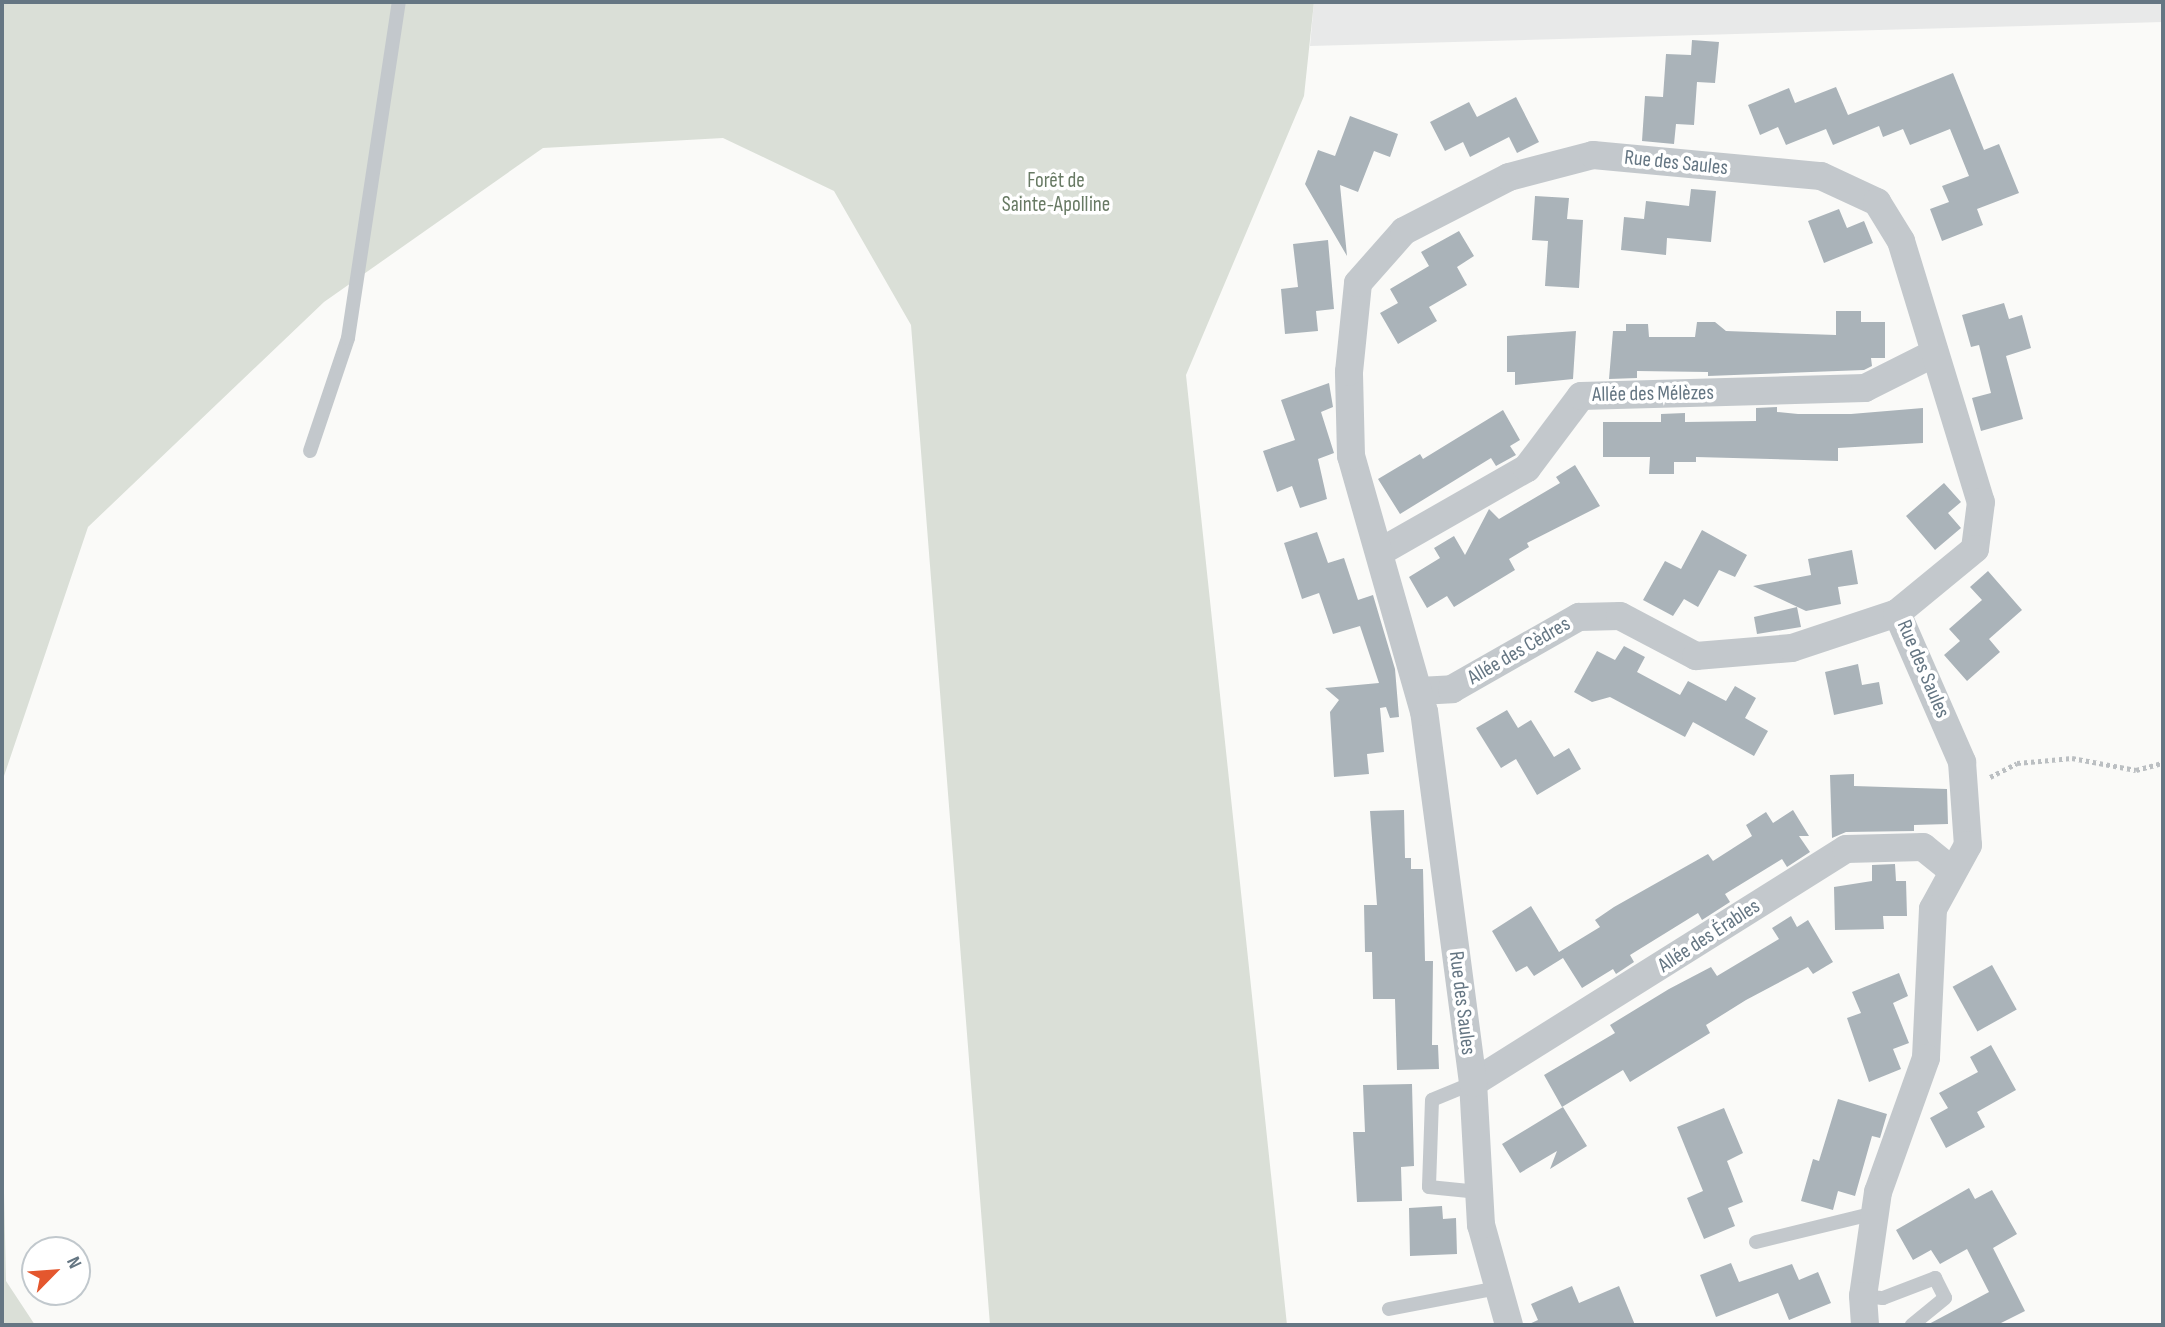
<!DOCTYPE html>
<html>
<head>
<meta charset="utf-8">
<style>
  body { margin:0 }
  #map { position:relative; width:2165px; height:1327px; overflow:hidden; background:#fafaf8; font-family:"Sofia Sans Condensed",sans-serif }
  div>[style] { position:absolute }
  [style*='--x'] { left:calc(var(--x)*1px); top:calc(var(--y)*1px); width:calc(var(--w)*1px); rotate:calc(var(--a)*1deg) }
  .built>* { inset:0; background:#e8e9e9 }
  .green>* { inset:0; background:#dadfd7 }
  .building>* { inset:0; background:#aab3b9; transform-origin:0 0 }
  .path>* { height:4.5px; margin-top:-2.25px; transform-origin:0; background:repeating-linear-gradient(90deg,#bbbfc2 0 3.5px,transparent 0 7px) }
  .service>* { height:14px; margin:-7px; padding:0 7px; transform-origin:7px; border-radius:7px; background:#c3c8cc }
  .minor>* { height:28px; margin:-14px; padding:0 14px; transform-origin:14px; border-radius:14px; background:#c3c8cc }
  span { translate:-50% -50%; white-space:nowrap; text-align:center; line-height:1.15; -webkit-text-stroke:7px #fff; paint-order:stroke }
  .street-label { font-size:21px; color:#657683 }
  .park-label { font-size:21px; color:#687a64 }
  .frame { position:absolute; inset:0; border:4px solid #657683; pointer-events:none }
  .north { position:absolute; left:21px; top:1236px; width:70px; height:70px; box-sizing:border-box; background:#fff; border:2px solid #c1c8cd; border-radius:50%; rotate:65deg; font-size:19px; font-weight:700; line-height:28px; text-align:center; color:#657683 }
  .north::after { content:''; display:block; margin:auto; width:24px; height:32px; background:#e4572e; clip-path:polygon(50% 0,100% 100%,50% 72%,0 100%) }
</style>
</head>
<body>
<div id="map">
  <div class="built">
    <i style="clip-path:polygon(1314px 2px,2163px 2px,2163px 22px,1310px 46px)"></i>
  </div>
  <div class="green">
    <i style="clip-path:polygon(2px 2px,1314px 2px,1304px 96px,1186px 375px,1287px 1325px,990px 1325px,911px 325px,834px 191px,723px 138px,543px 148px,324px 302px,88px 527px,2px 782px)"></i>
    <i style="clip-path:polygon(2px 1103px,6px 1281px,35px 1325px,2px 1325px)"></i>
  </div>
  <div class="building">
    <i style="clip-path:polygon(1692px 40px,1719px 42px,1715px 83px,1697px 82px,1694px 125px,1676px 124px,1674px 144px,1642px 141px,1645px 96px,1663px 97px,1666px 54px,1691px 55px)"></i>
    <i style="clip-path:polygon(1953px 73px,1984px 150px,1999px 144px,2019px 193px,1977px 209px,1983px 225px,1942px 241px,1930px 209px,1949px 202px,1942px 186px,1969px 176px,1950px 129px,1910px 145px,1903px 129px,1883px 137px,1879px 126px,1833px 145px,1826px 129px,1786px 145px,1778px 127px,1760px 135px,1748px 105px,1789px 88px,1795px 103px,1836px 87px,1848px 115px)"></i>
    <i style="clip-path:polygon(1516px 97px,1539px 142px,1517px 153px,1509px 137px,1470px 157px,1463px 142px,1445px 151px,1430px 122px,1469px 102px,1477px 117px)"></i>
    <i style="clip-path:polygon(1350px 116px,1398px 134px,1390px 157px,1374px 151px,1358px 192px,1340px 185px,1347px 256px,1305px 184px,1318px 150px,1335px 156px)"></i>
    <i style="clip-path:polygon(1691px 189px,1716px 191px,1711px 242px,1667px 238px,1666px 255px,1621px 250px,1624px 217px,1644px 219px,1646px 201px,1689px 206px)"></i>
    <i style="clip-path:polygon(1535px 196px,1569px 198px,1567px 219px,1583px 220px,1579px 288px,1545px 286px,1548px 241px,1532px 240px)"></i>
    <i style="clip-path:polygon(1839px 209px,1847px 228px,1864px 221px,1873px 243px,1824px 263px,1808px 221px)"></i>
    <i style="clip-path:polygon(1459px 231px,1474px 256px,1457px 267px,1467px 285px,1429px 307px,1437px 321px,1398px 344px,1380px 313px,1398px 303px,1390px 289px,1429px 266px,1421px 252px)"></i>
    <i style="clip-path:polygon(1328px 240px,1334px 309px,1316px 311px,1318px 331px,1285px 334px,1281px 289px,1298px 287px,1293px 244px)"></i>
    <i style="clip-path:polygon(2004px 303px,2009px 319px,2022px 315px,2031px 348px,2006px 356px,2023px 419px,1981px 431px,1972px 398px,1991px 393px,1979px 345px,1971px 347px,1962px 315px)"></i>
    <i style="clip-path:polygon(1836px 311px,1861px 311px,1861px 322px,1885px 322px,1885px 358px,1871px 358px,1872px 366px,1864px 370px,1708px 376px,1708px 372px,1637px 371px,1637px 378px,1609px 379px,1613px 331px,1626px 331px,1626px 324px,1648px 324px,1649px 337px,1695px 337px,1697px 322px,1715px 322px,1726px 331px,1836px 335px)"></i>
    <i style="clip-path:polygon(1576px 331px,1573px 379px,1515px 385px,1515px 372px,1507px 372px,1507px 336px)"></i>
    <i style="clip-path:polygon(1329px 383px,1333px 407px,1321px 412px,1334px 453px,1318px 459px,1327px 499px,1300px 508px,1292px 486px,1277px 492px,1263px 451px,1295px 440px,1281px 400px)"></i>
    <i style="clip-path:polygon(1777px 407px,1777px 412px,1798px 414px,1851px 414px,1923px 408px,1923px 443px,1838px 448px,1838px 461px,1696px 457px,1696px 462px,1674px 462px,1674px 474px,1649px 474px,1650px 457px,1603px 457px,1603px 422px,1661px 422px,1661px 414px,1685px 413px,1685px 422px,1756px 421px,1756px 408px)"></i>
    <i style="clip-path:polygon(1503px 410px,1520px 440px,1510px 446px,1516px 455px,1496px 466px,1491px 458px,1400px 514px,1378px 479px,1420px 454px,1423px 459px)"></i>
    <i style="clip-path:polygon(1575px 465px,1600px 506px,1527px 543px,1529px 547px,1509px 559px,1515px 570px,1454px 607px,1447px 596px,1427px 608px,1409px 577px,1440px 558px,1434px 548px,1454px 536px,1465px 555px,1489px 509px,1499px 519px,1560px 483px,1556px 477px)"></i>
    <i style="clip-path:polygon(1944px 483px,1961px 502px,1948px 513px,1961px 528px,1935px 550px,1906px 516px)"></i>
    <i style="clip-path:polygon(1702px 530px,1747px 555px,1735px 577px,1719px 570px,1698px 607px,1684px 599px,1673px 616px,1643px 600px,1665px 561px,1681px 569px)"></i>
    <i style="clip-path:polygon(1317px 532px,1328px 563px,1344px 558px,1358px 600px,1373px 595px,1395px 669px,1399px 717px,1390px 718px,1386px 707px,1380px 708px,1384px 752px,1367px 754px,1369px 774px,1334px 777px,1330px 712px,1339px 700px,1325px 688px,1379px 683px,1360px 626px,1333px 634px,1319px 593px,1302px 599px,1284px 543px)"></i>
    <i style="clip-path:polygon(1852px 550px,1858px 584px,1838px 587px,1841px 604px,1806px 611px,1753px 586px,1811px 575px,1808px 559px)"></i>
    <i style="clip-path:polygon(1988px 571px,2022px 610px,1989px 639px,2000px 652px,1967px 681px,1944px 655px,1960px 641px,1949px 629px,1982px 600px,1970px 587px)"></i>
    <i style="clip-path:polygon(1797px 607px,1801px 627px,1757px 634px,1754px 617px)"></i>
    <i style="clip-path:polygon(1624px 646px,1645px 657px,1637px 672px,1680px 695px,1688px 681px,1726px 701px,1735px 686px,1756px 698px,1745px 718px,1768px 731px,1754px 756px,1693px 722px,1685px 737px,1610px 697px,1592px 702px,1574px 692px,1597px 651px,1615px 660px)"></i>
    <i style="clip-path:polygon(1858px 664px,1862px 685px,1879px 682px,1883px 704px,1834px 715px,1825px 672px)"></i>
    <i style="clip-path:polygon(1507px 710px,1518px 728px,1531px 720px,1554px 757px,1569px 748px,1581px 769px,1537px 795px,1516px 759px,1501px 768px,1476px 728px)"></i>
    <i style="clip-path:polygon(1854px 774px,1854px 786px,1947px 789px,1948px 824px,1914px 825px,1914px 831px,1846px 832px,1832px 838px,1830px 775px)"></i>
    <i style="clip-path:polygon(1404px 810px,1405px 858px,1411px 858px,1411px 869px,1423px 869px,1425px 961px,1433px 961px,1432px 1045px,1438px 1045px,1439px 1069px,1397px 1070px,1395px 999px,1373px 999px,1372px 952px,1365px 952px,1364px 905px,1377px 905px,1370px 811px)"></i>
    <i style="clip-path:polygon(1793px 810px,1809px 836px,1799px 836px,1810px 852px,1787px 867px,1782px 859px,1725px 894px,1730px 902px,1702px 920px,1698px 913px,1630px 955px,1634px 962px,1616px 974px,1613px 969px,1582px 988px,1563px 958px,1534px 976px,1527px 966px,1516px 972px,1492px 931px,1531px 906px,1559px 952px,1600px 927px,1595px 920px,1614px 907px,1708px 854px,1713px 861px,1752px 836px,1746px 825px,1766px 812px,1773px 823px)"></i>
    <i style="clip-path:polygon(1895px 864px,1896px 881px,1906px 881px,1907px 916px,1883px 916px,1884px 929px,1835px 930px,1834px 887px,1872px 881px,1872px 865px)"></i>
    <i style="clip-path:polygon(1791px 916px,1797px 927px,1808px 920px,1833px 962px,1813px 974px,1808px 967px,1746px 1000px,1706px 1025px,1710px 1033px,1630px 1082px,1623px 1070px,1562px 1107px,1544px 1075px,1615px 1033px,1610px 1025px,1669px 989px,1711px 967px,1717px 976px,1779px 939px,1772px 928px)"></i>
    <i style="left:1992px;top:965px;width:51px;height:45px;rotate:61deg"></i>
    <i style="clip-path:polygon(1899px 973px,1908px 996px,1893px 1003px,1909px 1043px,1893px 1049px,1901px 1069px,1869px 1082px,1847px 1018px,1861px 1013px,1852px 992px)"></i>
    <i style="clip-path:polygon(1991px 1045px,2016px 1090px,1977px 1112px,1985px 1127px,1946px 1148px,1930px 1118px,1948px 1108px,1939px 1093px,1978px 1072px,1970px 1057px)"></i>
    <i style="clip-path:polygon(1412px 1084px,1414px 1166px,1401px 1167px,1402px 1201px,1357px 1202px,1353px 1132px,1365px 1132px,1363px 1085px)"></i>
    <i style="clip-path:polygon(1838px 1099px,1887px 1114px,1880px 1138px,1872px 1136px,1855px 1196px,1838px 1191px,1833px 1210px,1801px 1201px,1813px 1159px,1819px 1161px)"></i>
    <i style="clip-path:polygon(1563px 1107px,1587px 1146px,1550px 1169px,1557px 1151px,1520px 1173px,1502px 1144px)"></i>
    <i style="clip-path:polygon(1724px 1108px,1743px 1153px,1727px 1161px,1743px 1202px,1728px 1208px,1735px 1226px,1704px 1239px,1687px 1198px,1703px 1191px,1677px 1127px)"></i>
    <i style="clip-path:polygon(1969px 1188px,1975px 1199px,1992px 1190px,2017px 1234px,1993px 1248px,2025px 1311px,1997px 1325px,1927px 1325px,1989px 1292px,1967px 1249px,1940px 1264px,1931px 1250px,1913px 1260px,1896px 1230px)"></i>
    <i style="clip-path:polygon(1442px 1206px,1443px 1219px,1456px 1218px,1457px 1254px,1410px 1256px,1409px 1208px)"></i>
    <i style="clip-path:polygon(1731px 1263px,1739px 1282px,1792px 1264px,1799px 1280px,1818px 1272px,1831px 1303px,1789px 1320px,1778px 1293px,1716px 1317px,1700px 1275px)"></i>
    <i style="clip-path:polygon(1572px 1286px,1579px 1303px,1619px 1286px,1635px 1325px,1527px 1325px,1538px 1320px,1531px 1304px)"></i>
  </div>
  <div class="path">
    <i style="--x:1990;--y:777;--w:30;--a:-27"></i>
    <i style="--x:2017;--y:763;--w:55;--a:-5.2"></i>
    <i style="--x:2072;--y:758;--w:65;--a:10.6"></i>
    <i style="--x:2136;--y:770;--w:28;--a:-15"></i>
  </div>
  <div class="service">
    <i style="--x:310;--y:451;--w:119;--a:-71.4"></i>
    <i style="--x:348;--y:338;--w:340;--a:-81.4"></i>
    <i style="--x:1473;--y:1083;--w:44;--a:157.5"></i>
    <i style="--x:1432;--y:1100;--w:87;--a:92"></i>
    <i style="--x:1429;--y:1187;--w:50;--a:5.7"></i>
    <i style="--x:1756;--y:1242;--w:122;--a:-13.7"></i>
    <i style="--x:1863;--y:1296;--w:20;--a:6"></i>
    <i style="--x:1883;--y:1298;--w:56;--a:-21"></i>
    <i style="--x:1935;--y:1278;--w:22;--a:63"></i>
    <i style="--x:1945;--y:1298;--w:43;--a:140.7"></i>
    <i style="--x:1389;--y:1309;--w:110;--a:-11"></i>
  </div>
  <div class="minor">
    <i style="--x:1380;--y:552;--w:169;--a:-29.7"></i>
    <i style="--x:1527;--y:468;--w:90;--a:-53.1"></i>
    <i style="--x:1581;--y:396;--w:284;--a:-1.6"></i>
    <i style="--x:1865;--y:388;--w:78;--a:-26.6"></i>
    <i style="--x:1419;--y:691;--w:33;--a:-3"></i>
    <i style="--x:1452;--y:689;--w:146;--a:-29.6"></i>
    <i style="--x:1579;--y:617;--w:41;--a:-1.4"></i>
    <i style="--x:1620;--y:616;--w:86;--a:27.8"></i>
    <i style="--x:1696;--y:656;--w:96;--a:-4.8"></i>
    <i style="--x:1792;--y:648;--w:111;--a:-18.4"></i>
    <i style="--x:1473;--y:1083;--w:440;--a:-32.1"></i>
    <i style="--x:1846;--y:849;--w:77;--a:-1.5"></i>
    <i style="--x:1923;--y:847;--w:38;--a:39"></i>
    <i style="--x:1509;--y:1325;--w:104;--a:-105.6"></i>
    <i style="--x:1481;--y:1225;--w:142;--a:-93.2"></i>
    <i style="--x:1473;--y:1083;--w:374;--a:-97.5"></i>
    <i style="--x:1424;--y:712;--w:266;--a:-105.9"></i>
    <i style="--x:1351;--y:456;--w:84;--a:-91.4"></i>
    <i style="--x:1349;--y:372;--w:89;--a:-84.2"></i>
    <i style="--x:1358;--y:283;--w:69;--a:-48.5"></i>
    <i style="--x:1404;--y:231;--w:118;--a:-27.2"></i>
    <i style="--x:1509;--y:177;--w:87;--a:-14.7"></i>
    <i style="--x:1593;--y:155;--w:229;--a:5.3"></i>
    <i style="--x:1821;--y:176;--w:62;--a:24.9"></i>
    <i style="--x:1877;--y:202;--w:46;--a:58.4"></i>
    <i style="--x:1901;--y:241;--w:273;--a:73"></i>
    <i style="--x:1981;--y:502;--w:47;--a:97.3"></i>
    <i style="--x:1975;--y:549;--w:101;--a:140.6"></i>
    <i style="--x:1897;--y:613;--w:163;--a:66.4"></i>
    <i style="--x:1962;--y:762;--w:83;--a:85.9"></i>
    <i style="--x:1968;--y:845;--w:73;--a:118.7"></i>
    <i style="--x:1933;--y:909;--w:149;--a:92.7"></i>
    <i style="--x:1926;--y:1058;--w:142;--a:109.7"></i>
    <i style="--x:1878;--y:1192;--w:105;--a:98.2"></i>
    <i style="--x:1863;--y:1296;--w:29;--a:86"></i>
  </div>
  <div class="street-label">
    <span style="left:1676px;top:163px;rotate:6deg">Rue des Saules</span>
    <span style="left:1653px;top:394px;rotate:-1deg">Allée des Mélèzes</span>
    <span style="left:1519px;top:651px;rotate:-30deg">Allée des Cèdres</span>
    <span style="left:1923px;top:669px;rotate:67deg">Rue des Saules</span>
    <span style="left:1709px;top:936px;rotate:-33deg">Allée des Érables</span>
    <span style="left:1462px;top:1003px;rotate:83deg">Rue des Saules</span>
  </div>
  <div class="park-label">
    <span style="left:1056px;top:193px">Forêt de<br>Sainte-Apolline</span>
  </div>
  <div class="frame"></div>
  <div class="north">N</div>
</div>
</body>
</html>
